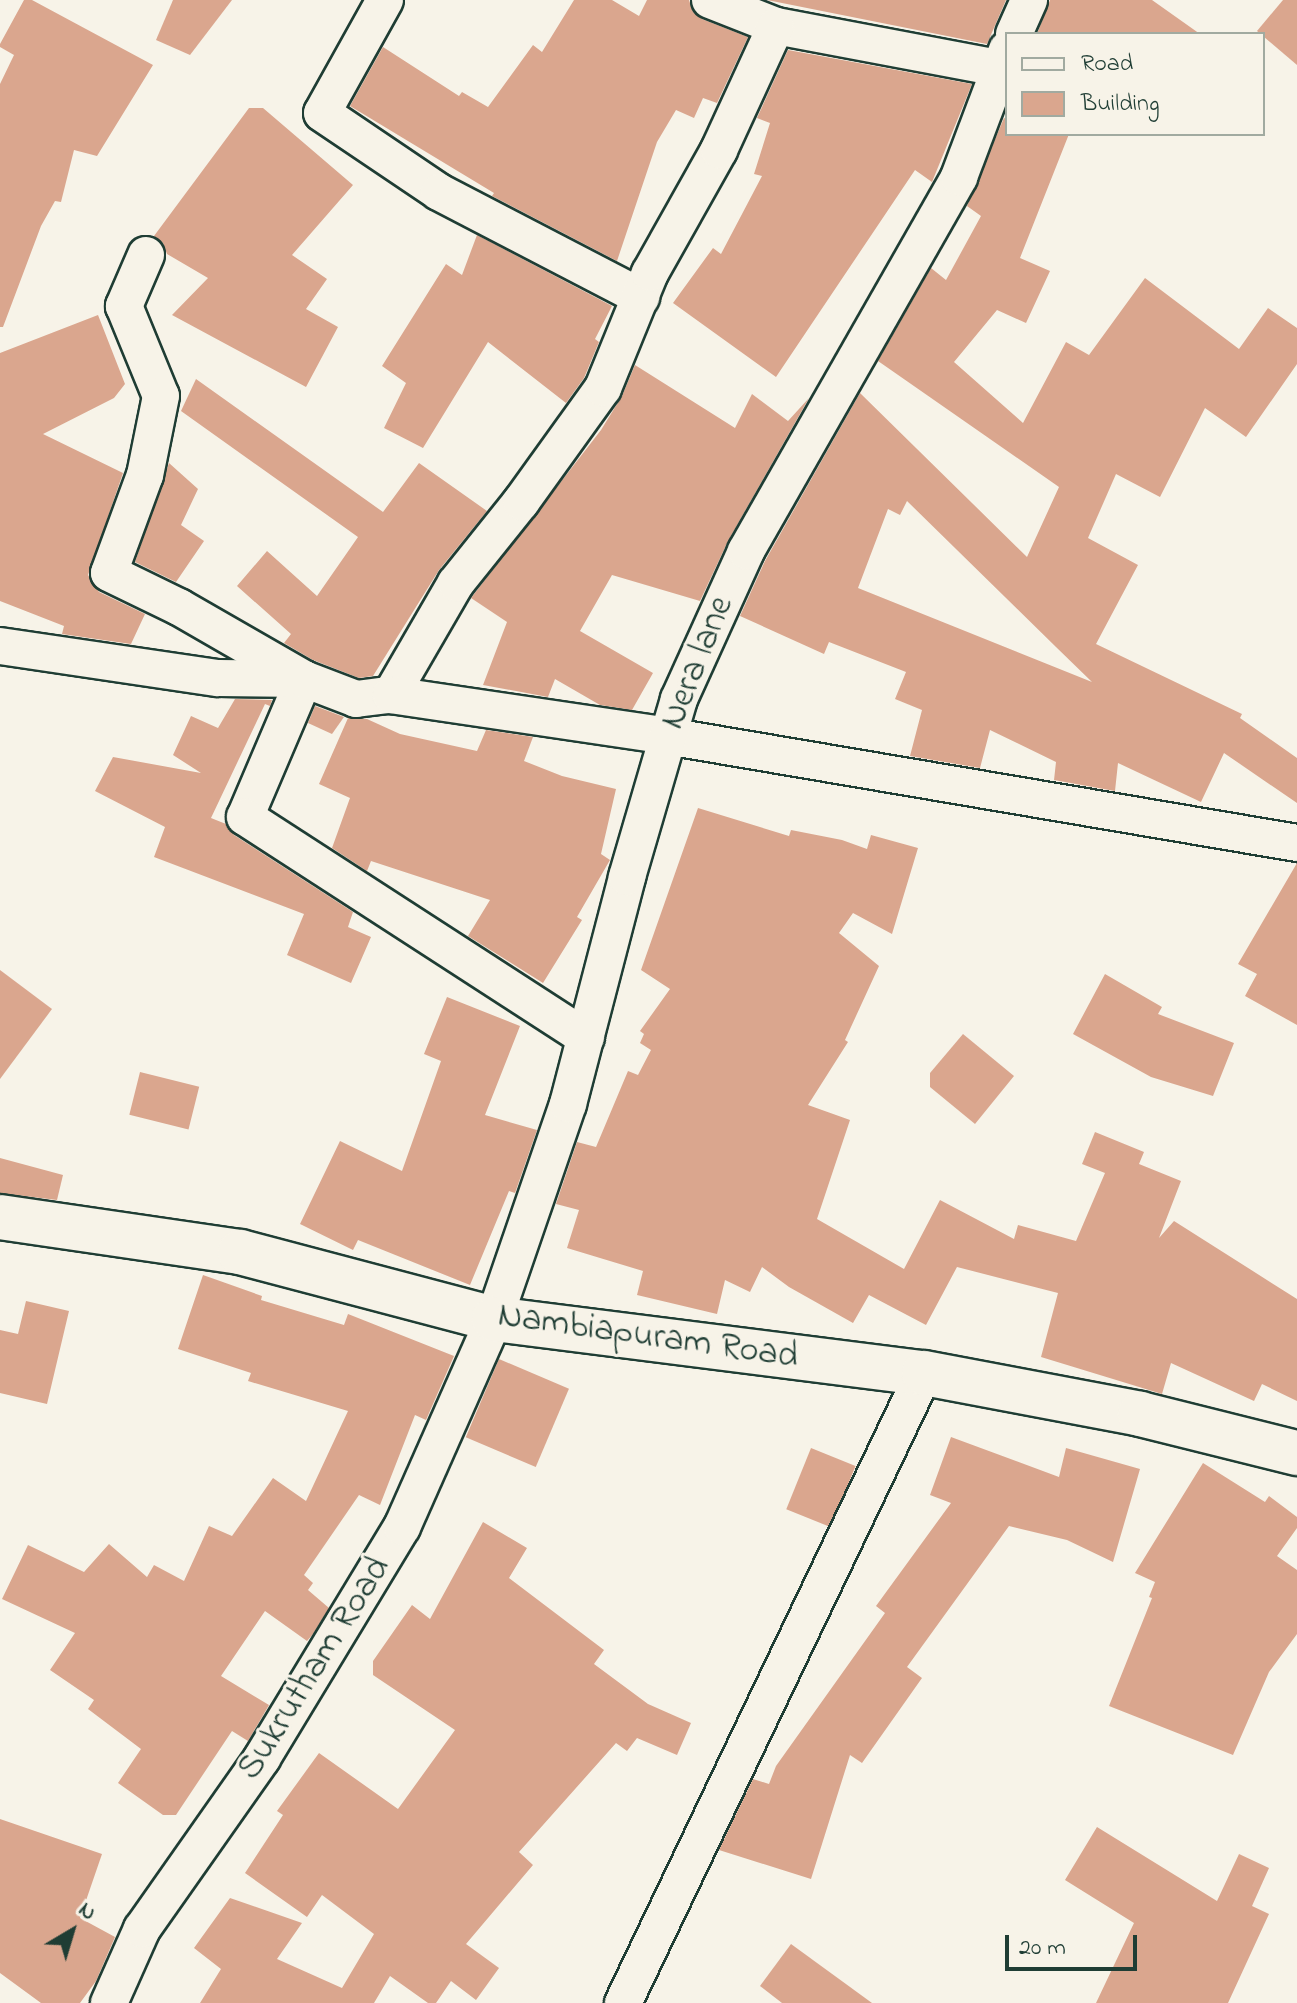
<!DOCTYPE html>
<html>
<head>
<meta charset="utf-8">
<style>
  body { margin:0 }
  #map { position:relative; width:1297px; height:2003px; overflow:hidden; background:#f7f3e8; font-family:"Indie Flower",sans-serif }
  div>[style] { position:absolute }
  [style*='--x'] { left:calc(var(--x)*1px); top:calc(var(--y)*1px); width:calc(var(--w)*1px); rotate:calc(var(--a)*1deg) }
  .building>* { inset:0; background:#daa68e; transform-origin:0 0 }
  .roads { filter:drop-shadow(2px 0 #1f3d34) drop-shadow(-2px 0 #1f3d34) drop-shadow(0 2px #1f3d34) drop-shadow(0 -2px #1f3d34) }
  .street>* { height:36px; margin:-18px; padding:0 18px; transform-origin:18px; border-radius:18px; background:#f7f3e8 }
  .secondary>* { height:44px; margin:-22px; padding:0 22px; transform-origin:22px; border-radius:22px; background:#f7f3e8 }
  span { translate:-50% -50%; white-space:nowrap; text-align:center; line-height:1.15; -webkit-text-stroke:6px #f7f3e8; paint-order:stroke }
  .street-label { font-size:36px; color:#1f3d34 }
  .legend { position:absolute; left:1005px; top:32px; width:260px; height:104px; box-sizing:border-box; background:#f7f3e8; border:2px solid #a1aaa0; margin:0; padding:10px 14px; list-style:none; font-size:24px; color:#1f3d34 }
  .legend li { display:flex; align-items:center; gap:16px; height:40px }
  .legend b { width:40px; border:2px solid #a1aaa0 }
  .north { position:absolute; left:32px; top:1891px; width:80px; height:80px; -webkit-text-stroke:6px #f7f3e8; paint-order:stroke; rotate:38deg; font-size:22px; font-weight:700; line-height:32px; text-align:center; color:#1f3d34 }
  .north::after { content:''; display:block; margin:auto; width:28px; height:36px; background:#1f3d34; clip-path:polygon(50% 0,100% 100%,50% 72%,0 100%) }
  .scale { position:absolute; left:1005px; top:1935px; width:132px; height:36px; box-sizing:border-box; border:4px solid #1f3d34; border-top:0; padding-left:10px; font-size:24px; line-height:28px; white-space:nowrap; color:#1f3d34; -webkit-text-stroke:6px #f7f3e8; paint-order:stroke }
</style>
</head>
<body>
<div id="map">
  <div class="building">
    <i style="clip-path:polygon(24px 0,32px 0,153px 65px,97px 156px,74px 150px,61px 202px,55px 201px,41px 226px,3px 327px,0 327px,0 84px,14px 55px,0 47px,0 44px)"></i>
    <i style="clip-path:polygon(173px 0,232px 0,190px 55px,156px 40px)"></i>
    <i style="clip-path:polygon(574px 0,612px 0,639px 16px,647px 0,689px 0,693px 12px,702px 19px,748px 37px,717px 103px,703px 98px,694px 118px,676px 110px,657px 142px,617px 261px,492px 196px,494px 193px,350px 106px,383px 47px,459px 96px,462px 92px,488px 107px,533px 45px,542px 52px)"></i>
    <i style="clip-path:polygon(767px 0,1006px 0,987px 44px)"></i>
    <i style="clip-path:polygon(1050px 0,1152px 0,1200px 34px,1037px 34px)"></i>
    <i style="clip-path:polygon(1283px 0,1297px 0,1297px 65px,1257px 31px)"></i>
    <i style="clip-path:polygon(788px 50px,972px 84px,932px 182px,915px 170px,776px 377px,673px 303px,713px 248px,721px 254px,762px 176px,754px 174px,770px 123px,757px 118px)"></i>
    <i style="clip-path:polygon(249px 108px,263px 108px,353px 185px,292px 255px,327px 279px,306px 309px,338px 327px,306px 387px,172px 315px,208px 278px,167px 254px,163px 243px,154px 236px)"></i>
    <i style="clip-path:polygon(evenodd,1004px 118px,1007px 119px,1007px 134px,1069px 134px,1020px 258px,1050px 271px,1026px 323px,997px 310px,954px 362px,1023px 423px,1066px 342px,1089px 355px,1145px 278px,1239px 349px,1268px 308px,1297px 328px,1297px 364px,1246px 437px,1205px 408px,1160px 497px,1116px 474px,1088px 538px,1138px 565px,1096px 644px,1242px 714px,1240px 718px,1297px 758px,1297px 803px,1224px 753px,1201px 802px,1118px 763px,1115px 791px,1054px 780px,1056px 762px,990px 730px,980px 768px,910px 756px,922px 710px,895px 699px,906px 672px,829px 642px,824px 654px,740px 616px,765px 561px,860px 393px,1027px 557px,1059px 487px,878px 361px,931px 268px,946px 280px,981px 216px,967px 206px,1004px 118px,907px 501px,1056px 647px,1092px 682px,858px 588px,888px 509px,900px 515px,907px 501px)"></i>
    <i style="clip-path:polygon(477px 235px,612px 306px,595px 339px,599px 342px,584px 378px,566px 403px,488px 342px,423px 448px,384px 428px,406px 383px,382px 366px,446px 264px,462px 275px)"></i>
    <i style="clip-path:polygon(98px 315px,125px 384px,114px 398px,43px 434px,123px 473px,88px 575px,99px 592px,145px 614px,131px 644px,62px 634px,64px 626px,0 601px,0 353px)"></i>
    <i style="clip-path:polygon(635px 365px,735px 428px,752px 394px,788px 421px,809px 398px,728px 541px,700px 601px,612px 575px,580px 631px,653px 673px,632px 710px,600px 705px,555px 679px,548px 697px,483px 685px,507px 622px,471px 598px,601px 430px,622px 396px)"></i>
    <i style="clip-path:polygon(196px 379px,383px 512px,419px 463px,487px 511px,439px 570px,373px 676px,359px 678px,313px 660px,284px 643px,291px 634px,237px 586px,267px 551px,317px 596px,358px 537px,181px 411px)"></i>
    <i style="clip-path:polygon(169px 463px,198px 489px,181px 525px,204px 541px,176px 582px,135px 562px)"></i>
    <i style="clip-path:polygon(235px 699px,272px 700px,270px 706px,265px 704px,211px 818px,226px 824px,234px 835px,353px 912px,348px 927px,371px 937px,351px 983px,287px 955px,304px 914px,154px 857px,165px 827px,95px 791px,113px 757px,201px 773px,173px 755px,191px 716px,218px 728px)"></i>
    <i style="clip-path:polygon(315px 706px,344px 717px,332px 734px,308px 723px)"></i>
    <i style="clip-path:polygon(348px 718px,367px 719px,400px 734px,477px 751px,486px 730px,533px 737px,524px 761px,562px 776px,616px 789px,601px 854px,610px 860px,577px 917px,582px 920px,543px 983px,468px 936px,490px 900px,371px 861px,367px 871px,332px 848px,350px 798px,319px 784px)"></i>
    <i style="clip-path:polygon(698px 808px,789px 836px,791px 830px,842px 840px,867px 849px,871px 835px,918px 848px,892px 934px,853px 913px,839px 933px,879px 966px,845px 1040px,848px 1042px,808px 1105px,850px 1120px,817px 1219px,904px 1269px,940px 1200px,1014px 1239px,1018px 1225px,1076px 1241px,1105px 1173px,1082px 1164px,1095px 1132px,1144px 1152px,1139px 1164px,1181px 1181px,1159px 1238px,1174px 1221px,1297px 1299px,1297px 1401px,1262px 1384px,1254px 1401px,1171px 1363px,1162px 1394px,1041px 1357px,1058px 1293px,957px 1267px,926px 1325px,869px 1295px,853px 1323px,789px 1287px,762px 1267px,750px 1292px,725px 1280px,717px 1314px,637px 1295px,643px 1271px,567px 1248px,579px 1210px,556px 1204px,577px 1142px,596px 1147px,628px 1071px,638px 1075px,651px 1050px,640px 1043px,644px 1034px,640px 1031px,670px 989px,641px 970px)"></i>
    <i style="clip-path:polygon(1297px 863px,1297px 1025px,1245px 996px,1257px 974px,1238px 964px)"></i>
    <i style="clip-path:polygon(0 970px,52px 1009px,0 1079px)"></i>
    <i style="clip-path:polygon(1105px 974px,1162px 1007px,1158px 1014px,1234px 1043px,1213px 1096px,1151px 1077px,1073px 1034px)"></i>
    <i style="clip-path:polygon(447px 997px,520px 1026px,485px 1115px,537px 1130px,515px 1193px,509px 1191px,470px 1285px,358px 1240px,353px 1250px,300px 1224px,340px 1141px,402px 1171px,441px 1061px,424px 1054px)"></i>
    <i style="clip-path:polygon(963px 1034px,1014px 1076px,975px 1124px,930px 1087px,930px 1073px)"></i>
    <i style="left:140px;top:1072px;width:61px;height:44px;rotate:14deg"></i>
    <i style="clip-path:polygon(0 1158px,63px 1175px,57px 1200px,0 1193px)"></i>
    <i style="clip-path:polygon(203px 1275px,262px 1296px,261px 1300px,344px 1325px,348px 1314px,454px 1356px,426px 1420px,415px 1415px,380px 1505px,359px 1495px,304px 1575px,313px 1583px,308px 1590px,329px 1608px,313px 1634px,307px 1641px,265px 1611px,221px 1676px,269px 1705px,248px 1741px,232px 1731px,176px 1815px,163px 1815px,118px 1783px,141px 1749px,88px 1709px,94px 1700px,50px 1670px,75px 1633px,2px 1599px,28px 1545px,84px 1572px,109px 1544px,147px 1577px,154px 1565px,184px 1581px,209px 1526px,232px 1536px,273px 1478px,306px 1501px,348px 1411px,248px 1381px,251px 1373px,178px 1349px)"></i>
    <i style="clip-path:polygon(26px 1301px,69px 1311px,47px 1404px,0 1393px,0 1330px,18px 1334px)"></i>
    <i style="left:499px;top:1359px;width:76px;height:85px;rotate:23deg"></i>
    <i style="clip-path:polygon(951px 1437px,1059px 1477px,1066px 1448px,1140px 1469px,1113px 1562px,1067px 1540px,1009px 1526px,907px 1667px,922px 1678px,862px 1763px,850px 1755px,811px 1879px,719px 1850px,753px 1779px,769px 1784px,776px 1766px,885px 1613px,876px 1606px,951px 1503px,930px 1495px)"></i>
    <i style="left:811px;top:1448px;width:48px;height:66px;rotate:22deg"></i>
    <i style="clip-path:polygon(1203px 1463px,1265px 1502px,1269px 1496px,1297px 1517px,1297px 1528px,1277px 1556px,1297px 1570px,1297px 1634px,1269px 1672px,1233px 1755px,1109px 1706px,1152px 1598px,1149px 1597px,1155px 1582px,1135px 1573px)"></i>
    <i style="clip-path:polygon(483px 1522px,527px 1548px,509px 1578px,604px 1650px,594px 1664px,648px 1704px,691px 1723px,677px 1755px,637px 1738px,627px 1751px,616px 1743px,519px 1852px,533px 1865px,466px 1944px,499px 1968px,476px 2000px,451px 1981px,436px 2003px,428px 2003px,390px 1976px,374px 2003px,200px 2003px,221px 1969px,194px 1948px,230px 1898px,302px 1923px,277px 1959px,342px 1988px,374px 1934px,322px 1895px,307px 1917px,245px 1873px,283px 1815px,277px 1811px,319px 1753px,398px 1809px,455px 1730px,373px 1675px,373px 1661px,412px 1605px,430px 1619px)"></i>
    <i style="clip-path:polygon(0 1819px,102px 1854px,80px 1918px,115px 1937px,96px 1981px,80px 2003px,41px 2003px,0 1973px)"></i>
    <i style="clip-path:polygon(1097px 1827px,1217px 1901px,1239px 1854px,1269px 1868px,1252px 1906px,1269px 1914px,1228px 2003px,1096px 2003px,1134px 1923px,1065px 1880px)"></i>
    <i style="clip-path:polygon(791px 1944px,872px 2003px,782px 2003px,760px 1986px)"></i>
  </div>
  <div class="roads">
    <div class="street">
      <i style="--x:385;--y:0;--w:129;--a:119.1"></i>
      <i style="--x:322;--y:113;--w:141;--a:34"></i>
      <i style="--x:439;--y:192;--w:228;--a:27.5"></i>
      <i style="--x:710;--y:0;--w:71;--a:21.5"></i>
      <i style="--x:776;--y:26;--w:227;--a:10.7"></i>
      <i style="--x:1014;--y:34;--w:37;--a:-66"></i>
      <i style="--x:146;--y:255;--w:56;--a:113.3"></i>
      <i style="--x:124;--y:306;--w:97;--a:67.7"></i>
      <i style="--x:161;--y:396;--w:81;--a:101.4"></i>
      <i style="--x:145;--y:475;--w:104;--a:110.2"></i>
      <i style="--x:109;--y:573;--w:78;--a:25.9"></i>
      <i style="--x:179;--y:607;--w:144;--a:29.9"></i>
      <i style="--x:304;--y:679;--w:150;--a:113.1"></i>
      <i style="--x:245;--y:817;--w:406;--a:32.9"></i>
      <i style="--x:0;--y:646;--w:220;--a:8.4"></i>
      <i style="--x:218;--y:678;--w:86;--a:0.7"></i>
      <i style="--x:304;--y:679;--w:56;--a:21"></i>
      <i style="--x:356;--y:699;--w:35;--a:-7"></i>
      <i style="--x:391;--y:695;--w:129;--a:-59.9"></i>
      <i style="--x:456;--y:583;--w:104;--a:-51.3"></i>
      <i style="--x:521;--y:502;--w:140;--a:-54.3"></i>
      <i style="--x:603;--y:388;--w:124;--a:-67.8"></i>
      <i style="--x:650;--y:273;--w:141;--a:-60.7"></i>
      <i style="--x:719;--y:150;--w:136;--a:-65.3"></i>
      <i style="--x:391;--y:695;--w:279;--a:8.4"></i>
      <i style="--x:667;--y:736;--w:639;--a:9.64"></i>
      <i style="--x:109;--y:2003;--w:81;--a:-66"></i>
      <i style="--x:142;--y:1929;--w:209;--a:-54.9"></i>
      <i style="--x:262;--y:1758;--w:270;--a:-58.8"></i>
      <i style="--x:402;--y:1527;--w:227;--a:-66.1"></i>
      <i style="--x:494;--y:1319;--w:227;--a:-71"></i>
      <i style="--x:568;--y:1104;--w:235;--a:-75.4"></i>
      <i style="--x:627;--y:877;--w:185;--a:-73.7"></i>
      <i style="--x:679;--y:699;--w:162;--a:-65.6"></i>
      <i style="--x:746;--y:551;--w:430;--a:-60.3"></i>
      <i style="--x:959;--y:177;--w:136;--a:-69.3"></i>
      <i style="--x:623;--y:2003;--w:698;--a:-64.46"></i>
    </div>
    <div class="secondary">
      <i style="--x:0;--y:1217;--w:243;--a:8.3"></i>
      <i style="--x:240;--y:1252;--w:263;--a:14.8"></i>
      <i style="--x:494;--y:1319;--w:433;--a:7.2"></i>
      <i style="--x:924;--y:1373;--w:220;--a:10.7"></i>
      <i style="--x:1140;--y:1414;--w:162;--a:14"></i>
    </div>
  </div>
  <div class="street-label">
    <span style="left:698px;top:663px;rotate:-68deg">Nera lane</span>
    <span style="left:648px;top:1337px;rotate:8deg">Nambiapuram Road</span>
    <span style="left:315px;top:1669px;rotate:-58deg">Sukrutham Road</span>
  </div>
  <ul class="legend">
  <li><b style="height:10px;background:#f7f3e8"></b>Road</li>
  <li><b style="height:22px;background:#daa68e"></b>Building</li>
  </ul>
  <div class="north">N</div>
  <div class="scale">20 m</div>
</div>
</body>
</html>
